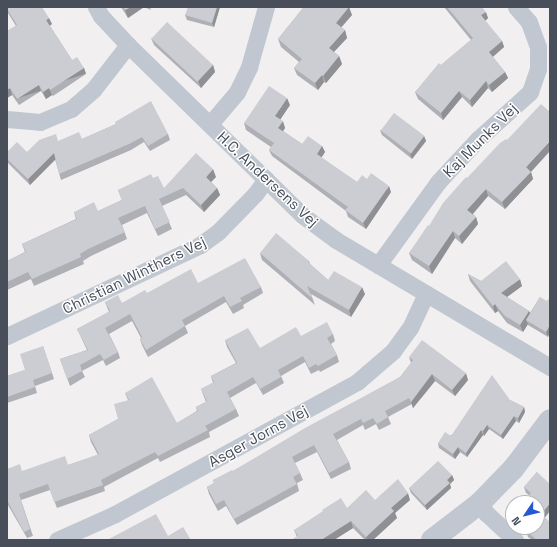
<!DOCTYPE html>
<html>
<head>
<meta charset="utf-8">
<style>
  body { margin:0 }
  #map { position:relative; width:557px; height:547px; overflow:hidden; background:#f1efef; font-family:"Space Grotesk",sans-serif }
  div>[style] { position:absolute }
  [style*='--x'] { left:calc(var(--x)*1px); top:calc(var(--y)*1px); width:calc(var(--w)*1px); rotate:calc(var(--a)*1deg) }
  .minor>* { height:17px; margin:-8.5px; padding:0 8.5px; transform-origin:8.5px; border-radius:8.5px; background:#c0c7d0 }
  .tertiary>* { height:22px; margin:-11px; padding:0 11px; transform-origin:11px; border-radius:11px; background:#c0c7d0 }
  .wall>* { inset:0; background:#afb0b5 }
  .shaded-wall>* { inset:0; background:#8f9094; transform-origin:0 0 }
  .building>* { inset:0; background:#cccdd3; transform-origin:0 0 }
  span { translate:-50% -50%; white-space:nowrap; text-align:center; line-height:1.15; -webkit-text-stroke:3px #fff; paint-order:stroke }
  .street-label { font-size:15px; color:#484f5b }
  .frame { position:absolute; inset:0; border:8px solid #484f5b; pointer-events:none }
  .north { position:absolute; left:505px; top:495px; width:40px; height:40px; box-sizing:border-box; background:#fff; border:1px solid #b6b9bd; border-radius:50%; rotate:235deg; font-size:11px; font-weight:700; line-height:16px; text-align:center; color:#484f5b }
  .north::after { content:''; display:block; margin:auto; width:14px; height:18px; background:#2758d3; clip-path:polygon(50% 0,100% 100%,50% 72%,0 100%) }
</style>
</head>
<body>
<div id="map">
  <div class="minor">
    <i style="--x:96;--y:7;--w:10;--a:61"></i>
    <i style="--x:101;--y:16;--w:40;--a:47"></i>
    <i style="--x:128;--y:45;--w:243;--a:44.3"></i>
    <i style="--x:302;--y:215;--w:42;--a:36.3"></i>
    <i style="--x:336;--y:240;--w:249;--a:30.7"></i>
    <i style="--x:7;--y:119;--w:33;--a:5"></i>
    <i style="--x:40;--y:122;--w:34;--a:-23"></i>
    <i style="--x:71;--y:109;--w:29;--a:-41"></i>
    <i style="--x:93;--y:90;--w:57;--a:-52.1"></i>
    <i style="--x:210;--y:124;--w:42;--a:-49.8"></i>
    <i style="--x:237;--y:92;--w:28;--a:-64"></i>
    <i style="--x:249;--y:67;--w:62;--a:-74.2"></i>
    <i style="--x:378;--y:265;--w:102;--a:-54.1"></i>
    <i style="--x:438;--y:182;--w:59;--a:-47.1"></i>
    <i style="--x:478;--y:139;--w:70;--a:-42.1"></i>
    <i style="--x:530;--y:92;--w:24;--a:-71"></i>
    <i style="--x:538;--y:69;--w:22;--a:-90"></i>
    <i style="--x:538;--y:47;--w:27;--a:-110"></i>
    <i style="--x:529;--y:22;--w:20;--a:-131"></i>
    <i style="--x:7;--y:336;--w:213;--a:-25.2"></i>
    <i style="--x:200;--y:245;--w:22;--a:-36"></i>
    <i style="--x:218;--y:232;--w:54;--a:-45.7"></i>
    <i style="--x:256;--y:193;--w:17;--a:-54"></i>
    <i style="--x:480;--y:503;--w:12;--a:59"></i>
    <i style="--x:486;--y:513;--w:40;--a:43"></i>
    <i style="--x:57;--y:540;--w:64;--a:-24.1"></i>
    <i style="--x:115;--y:514;--w:276;--a:-28.6"></i>
    <i style="--x:357;--y:382;--w:48;--a:-40.7"></i>
    <i style="--x:393;--y:351;--w:29;--a:-54"></i>
    <i style="--x:410;--y:328;--w:38;--a:-65"></i>
  </div>
  <div class="tertiary">
    <i style="--x:432;--y:540;--w:61;--a:-37.6"></i>
    <i style="--x:480;--y:503;--w:47;--a:-45.9"></i>
    <i style="--x:513;--y:469;--w:61;--a:-52.9"></i>
  </div>
  <div class="wall">
    <i style="clip-path:polygon(7px 7px,52px 24px,50px 26px,72px 60px,84px 68px,86px 74px,53px 96px,52px 95px,46px 99px,41px 91px,19px 105px,12px 95px,7px 98px,8px 35px,7px 31px,16px 26px,8px 13px,7px 10px)"></i>
    <i style="clip-path:polygon(121px 7px,150px 7px,151px 10px,144px 7px,128px 18px)"></i>
    <i style="clip-path:polygon(220px 7px,214px 27px,187px 20px,185px 15px)"></i>
    <i style="clip-path:polygon(302px 7px,348px 7px,352px 15px,341px 27px,345px 30px,347px 38px,334px 52px,339px 56px,342px 64px,326px 83px,324px 82px,318px 90px,297px 75px,294px 68px,299px 62px,281px 47px,278px 39px,303px 8px)"></i>
    <i style="clip-path:polygon(444px 7px,482px 7px,488px 18px,485px 21px,502px 41px,504px 47px,493px 57px,505px 72px,508px 78px,492px 92px,488px 88px,472px 107px,462px 97px,443px 120px,418px 99px,415px 92px,441px 65px,471px 40px)"></i>
    <i style="clip-path:polygon(151px 38px,213px 65px,215px 72px,201px 88px,154px 45px)"></i>
    <i style="clip-path:polygon(290px 105px,280px 119px,285px 128px,283px 131px,302px 144px,322px 146px,325px 152px,321px 158px,357px 182px,367px 179px,391px 192px,366px 229px,348px 217px,346px 211px,272px 156px,269px 150px,271px 147px,246px 130px,244px 123px)"></i>
    <i style="clip-path:polygon(115px 122px,168px 134px,170px 140px,150px 151px,144px 142px,131px 150px,61px 180px,55px 159px,30px 185px,7px 162px,7px 152px,27px 152px,58px 141px,82px 139px,116px 124px)"></i>
    <i style="clip-path:polygon(380px 130px,424px 136px,426px 141px,412px 159px,382px 135px)"></i>
    <i style="clip-path:polygon(531px 172px,533px 179px,505px 209px,488px 196px,473px 214px,476px 217px,478px 224px,462px 244px,455px 238px,432px 274px,412px 260px,409px 253px,467px 178px)"></i>
    <i style="clip-path:polygon(216px 177px,211px 182px,217px 188px,220px 195px,204px 212px,186px 195px,162px 206px,172px 229px,158px 236px,147px 213px,122px 225px,127px 239px,91px 256px,83px 261px,84px 264px,34px 286px,31px 279px,7px 290px,7px 261px,25px 252px,22px 244px,76px 219px,74px 212px,98px 211px,122px 200px,118px 190px,153px 178px,164px 188px)"></i>
    <i style="clip-path:polygon(260px 253px,309px 261px,310px 264px,328px 280px,365px 294px,351px 317px,311px 294px,315px 305px,262px 260px)"></i>
    <i style="clip-path:polygon(468px 274px,481px 281px,522px 286px,507px 297px,529px 311px,530px 313px,540px 297px,548px 337px,528px 325px,528px 324px,523px 332px,507px 323px,498px 311px,495px 313px,470px 281px)"></i>
    <i style="clip-path:polygon(198px 283px,261px 287px,263px 293px,243px 305px,244px 308px,233px 314px,226px 302px,185px 326px,188px 333px,148px 357px,142px 345px,140px 339px,141px 338px,132px 321px,109px 334px,118px 352px,120px 358px,106px 366px,103px 360px,82px 371px,85px 377px,70px 386px,60px 359px,87px 350px,80px 335px,77px 329px,109px 312px,105px 302px,122px 303px,147px 293px)"></i>
    <i style="clip-path:polygon(333px 334px,335px 341px,331px 344px,337px 355px,339px 362px,320px 372px,319px 370px,311px 374px,305px 362px,281px 376px,284px 383px,263px 395px,256px 383px,230px 398px,236px 409px,239px 416px,209px 432px,210px 437px,160px 462px,158px 458px,104px 487px,105px 491px,57px 508px,50px 490px,21px 500px,33px 536px,27px 538px,8px 505px,7px 506px,7px 469px,22px 471px,68px 465px,98px 455px,91px 442px,89px 435px,118px 419px,128px 400px,125px 393px,177px 423px,197px 411px,196px 407px,206px 402px,201px 389px,213px 383px,211px 376px,236px 363px,227px 347px,225px 340px,260px 348px,301px 336px)"></i>
    <i style="clip-path:polygon(43px 346px,54px 379px,35px 386px,37px 393px,7px 403px,7px 376px,25px 370px)"></i>
    <i style="clip-path:polygon(409px 357px,468px 380px,455px 396px,435px 381px,413px 408px,412px 404px,388px 417px,391px 424px,379px 430px,376px 424px,365px 430px,363px 425px,337px 440px,349px 462px,351px 469px,331px 479px,317px 452px,295px 463px,300px 473px,303px 480px,297px 483px,299px 491px,237px 525px,226px 506px,218px 511px,209px 494px,207px 487px,214px 483px,213px 480px,233px 471px,400px 377px,411px 363px)"></i>
    <i style="clip-path:polygon(510px 400px,524px 407px,525px 412px,519px 423px,516px 421px,503px 439px,489px 429px,484px 436px,483px 435px,467px 457px,460px 452px,455px 459px,439px 448px,438px 443px)"></i>
    <i style="clip-path:polygon(537px 472px,545px 518px,550px 540px,532px 540px,528px 537px,526px 531px,530px 528px,529px 527px,537px 527px,529px 495px,526px 493px,524px 487px)"></i>
    <i style="clip-path:polygon(452px 475px,454px 480px,450px 484px,451px 488px,427px 510px,411px 493px,409px 488px)"></i>
    <i style="clip-path:polygon(375px 500px,410px 500px,395px 513px,397px 518px,373px 540px,365px 540px,353px 528px,334px 540px,291px 540px,297px 537px,294px 530px,347px 508px)"></i>
  </div>
  <div class="shaded-wall">
    <i style="clip-path:polygon(131px 7px,144px 7px,128px 18px,125px 10px)"></i>
    <i style="clip-path:polygon(217px 7px,220px 7px,214px 27px,212px 23px)"></i>
    <i style="clip-path:polygon(349px 7px,352px 15px,339px 30px,336px 23px)"></i>
    <i style="clip-path:polygon(486px 12px,488px 18px,484px 22px,481px 15px)"></i>
    <i style="clip-path:polygon(49px 18px,52px 24px,48px 26px,46px 20px)"></i>
    <i style="clip-path:polygon(345px 30px,347px 38px,331px 55px,329px 48px)"></i>
    <i style="clip-path:polygon(502px 41px,504px 47px,491px 58px,489px 52px)"></i>
    <i style="clip-path:polygon(339px 56px,342px 64px,326px 83px,323px 76px)"></i>
    <i style="clip-path:polygon(213px 65px,215px 72px,201px 88px,198px 81px)"></i>
    <i style="left:84px;top:68px;width:6px;height:40px;rotate:72deg"></i>
    <i style="clip-path:polygon(505px 72px,508px 78px,492px 92px,489px 85px)"></i>
    <i style="clip-path:polygon(322px 75px,324px 82px,318px 90px,315px 83px)"></i>
    <i style="clip-path:polygon(486px 81px,488px 88px,472px 107px,470px 100px)"></i>
    <i style="left:39px;top:85px;width:6px;height:26px;rotate:72deg"></i>
    <i style="clip-path:polygon(10px 88px,12px 95px,7px 98px,7px 90px)"></i>
    <i style="clip-path:polygon(49px 88px,52px 95px,46px 99px,43px 92px)"></i>
    <i style="clip-path:polygon(459px 91px,462px 97px,443px 120px,441px 113px)"></i>
    <i style="clip-path:polygon(287px 98px,290px 105px,278px 123px,275px 116px)"></i>
    <i style="clip-path:polygon(283px 121px,285px 128px,281px 134px,278px 128px)"></i>
    <i style="clip-path:polygon(424px 136px,426px 141px,412px 159px,410px 154px)"></i>
    <i style="clip-path:polygon(550px 141px,550px 151px,531px 172px,533px 179px,505px 209px,502px 202px,526px 167px)"></i>
    <i style="clip-path:polygon(322px 146px,325px 152px,319px 161px,317px 154px)"></i>
    <i style="clip-path:polygon(54px 153px,56px 159px,30px 185px,28px 179px)"></i>
    <i style="clip-path:polygon(213px 169px,216px 177px,208px 185px,206px 177px)"></i>
    <i style="clip-path:polygon(389px 186px,391px 192px,366px 229px,363px 223px)"></i>
    <i style="clip-path:polygon(217px 188px,220px 195px,204px 212px,201px 205px)"></i>
    <i style="clip-path:polygon(486px 189px,488px 196px,470px 217px,467px 210px)"></i>
    <i style="clip-path:polygon(476px 217px,478px 224px,462px 244px,459px 236px)"></i>
    <i style="clip-path:polygon(453px 231px,455px 238px,432px 274px,429px 266px)"></i>
    <i style="clip-path:polygon(520px 279px,522px 286px,503px 300px,501px 293px)"></i>
    <i style="clip-path:polygon(362px 287px,365px 294px,351px 317px,349px 310px)"></i>
    <i style="clip-path:polygon(495px 304px,498px 311px,495px 313px,493px 306px)"></i>
    <i style="clip-path:polygon(529px 311px,532px 317px,526px 320px,528px 324px,523px 332px,520px 325px)"></i>
    <i style="clip-path:polygon(550px 324px,550px 333px,548px 337px,546px 332px)"></i>
    <i style="clip-path:polygon(466px 373px,468px 380px,455px 396px,452px 390px)"></i>
    <i style="clip-path:polygon(432px 374px,435px 381px,413px 408px,411px 402px)"></i>
    <i style="clip-path:polygon(524px 407px,525px 412px,519px 423px,518px 418px)"></i>
    <i style="clip-path:polygon(514px 416px,516px 421px,503px 439px,501px 435px)"></i>
    <i style="clip-path:polygon(487px 425px,489px 429px,484px 436px,483px 431px)"></i>
    <i style="clip-path:polygon(481px 430px,483px 435px,467px 457px,466px 453px)"></i>
    <i style="clip-path:polygon(458px 447px,460px 452px,455px 459px,453px 454px)"></i>
    <i style="clip-path:polygon(452px 475px,454px 480px,450px 484px,451px 488px,427px 510px,425px 505px,447px 480px)"></i>
    <i style="clip-path:polygon(408px 493px,410px 500px,395px 513px,397px 518px,373px 540px,367px 540px,366px 537px,391px 508px)"></i>
    <i style="clip-path:polygon(550px 503px,550px 511px,543px 520px,541px 514px)"></i>
    <i style="clip-path:polygon(351px 521px,353px 528px,334px 540px,321px 540px)"></i>
  </div>
  <div class="building">
    <i style="clip-path:polygon(7px 7px,42px 7px,49px 18px,46px 20px,72px 60px,77px 57px,84px 68px,50px 90px,49px 88px,43px 92px,39px 85px,17px 99px,10px 88px,7px 90px,7px 36px,8px 35px,7px 33px,7px 31px,17px 25px,7px 9px)"></i>
    <i style="clip-path:polygon(123px 7px,131px 7px,125px 10px)"></i>
    <i style="clip-path:polygon(188px 7px,217px 7px,212px 23px,185px 15px)"></i>
    <i style="clip-path:polygon(304px 7px,349px 7px,336px 23px,345px 30px,329px 48px,339px 56px,323px 76px,322px 75px,315px 83px,294px 68px,302px 59px,278px 39px)"></i>
    <i style="clip-path:polygon(447px 7px,482px 7px,486px 12px,481px 15px,502px 41px,489px 52px,505px 72px,489px 85px,486px 81px,470px 100px,459px 91px,441px 113px,415px 92px,439px 63px,441px 65px,473px 38px)"></i>
    <i style="left:167px;top:22px;width:63px;height:23px;rotate:43deg"></i>
    <i style="clip-path:polygon(269px 86px,287px 98px,275px 116px,283px 121px,278px 128px,302px 144px,308px 136px,322px 146px,317px 154px,357px 182px,362px 175px,367px 179px,371px 173px,389px 186px,363px 223px,345px 210px,348px 207px,269px 150px,274px 143px,244px 123px)"></i>
    <i style="clip-path:polygon(151px 101px,168px 134px,148px 146px,142px 137px,129px 144px,59px 174px,54px 153px,28px 179px,7px 159px,7px 152px,17px 142px,27px 152px,39px 140px,56px 134px,58px 141px,79px 132px,82px 139px,116px 124px,115px 122px)"></i>
    <i style="clip-path:polygon(541px 104px,550px 112px,550px 141px,526px 167px,531px 172px,502px 202px,486px 189px,467px 210px,476px 217px,459px 236px,453px 231px,429px 266px,409px 253px,428px 225px,429px 226px,443px 203px,466px 177px,467px 178px,500px 143px,506px 139px,507px 140px)"></i>
    <i style="left:394px;top:113px;width:38px;height:22px;rotate:37deg"></i>
    <i style="clip-path:polygon(196px 153px,213px 169px,206px 177px,217px 188px,201px 205px,183px 188px,159px 199px,170px 222px,155px 229px,145px 206px,118px 218px,125px 232px,88px 249px,80px 254px,81px 257px,32px 279px,28px 272px,7px 282px,7px 261px,26px 252px,22px 244px,77px 219px,74px 212px,94px 202px,98px 211px,122px 200px,118px 190px,151px 174px,153px 178px,158px 176px,164px 188px)"></i>
    <i style="clip-path:polygon(276px 233px,309px 261px,308px 262px,328px 280px,334px 271px,362px 287px,349px 310px,307px 286px,312px 298px,260px 253px)"></i>
    <i style="clip-path:polygon(245px 258px,261px 287px,240px 298px,242px 301px,230px 307px,224px 296px,182px 320px,185px 326px,146px 350px,140px 339px,142px 337px,130px 314px,105px 328px,118px 352px,104px 360px,100px 354px,80px 365px,82px 371px,67px 379px,60px 359px,88px 350px,77px 329px,110px 311px,105px 302px,118px 295px,122px 303px,145px 290px,147px 293px,191px 269px,198px 283px)"></i>
    <i style="clip-path:polygon(506px 261px,520px 279px,501px 293px,529px 311px,520px 325px,505px 316px,495px 304px,493px 306px,468px 274px,481px 281px)"></i>
    <i style="clip-path:polygon(540px 297px,547px 301px,550px 297px,550px 324px,546px 332px,526px 320px)"></i>
    <i style="clip-path:polygon(327px 322px,333px 334px,327px 338px,337px 355px,318px 366px,316px 364px,309px 368px,303px 356px,278px 370px,281px 377px,260px 389px,253px 377px,227px 392px,236px 409px,205px 426px,208px 430px,158px 456px,155px 452px,101px 480px,103px 485px,54px 502px,48px 484px,19px 494px,30px 529px,24px 532px,7px 500px,7px 469px,20px 464px,22px 471px,65px 456px,68px 465px,99px 454px,89px 435px,118px 419px,114px 404px,129px 400px,125px 393px,152px 377px,177px 423px,198px 411px,196px 407px,207px 401px,201px 389px,214px 382px,211px 376px,237px 363px,225px 340px,248px 328px,260px 348px,296px 327px,301px 336px)"></i>
    <i style="clip-path:polygon(422px 340px,466px 373px,452px 390px,432px 374px,411px 402px,409px 398px,385px 411px,388px 417px,377px 424px,373px 418px,363px 423px,361px 419px,333px 434px,349px 462px,329px 473px,314px 445px,292px 457px,300px 473px,293px 477px,297px 484px,234px 519px,224px 500px,216px 504px,207px 487px,214px 483px,213px 480px,232px 470px,233px 471px,305px 428px,400px 377px,413px 360px,409px 357px)"></i>
    <i style="clip-path:polygon(43px 346px,52px 373px,33px 380px,35px 387px,7px 397px,7px 376px,25px 370px,20px 354px)"></i>
    <i style="clip-path:polygon(492px 375px,510px 400px,524px 407px,518px 418px,514px 416px,501px 435px,487px 425px,483px 431px,481px 430px,466px 453px,458px 447px,453px 454px,438px 443px,445px 432px,451px 436px)"></i>
    <i style="clip-path:polygon(438px 461px,452px 475px,447px 480px,450px 483px,425px 505px,409px 488px)"></i>
    <i style="clip-path:polygon(537px 472px,550px 484px,550px 503px,541px 514px,550px 522px,550px 540px,537px 540px,526px 531px,530px 527px,537px 527px,537px 503px,523px 503px,531px 493px,524px 487px)"></i>
    <i style="clip-path:polygon(398px 479px,408px 493px,391px 508px,394px 511px,366px 537px,351px 521px,321px 540px,291px 540px,298px 536px,294px 530px,323px 511px,322px 510px,341px 498px,347px 508px,366px 490px,375px 500px)"></i>
    <i style="clip-path:polygon(156px 514px,168px 536px,183px 527px,191px 540px,107px 540px)"></i>
  </div>
  <div class="street-label">
    <span style="left:480px;top:140px;rotate:-45deg">Kaj Munks Vej</span>
    <span style="left:268px;top:179px;rotate:43deg">H.C. Andersens Vej</span>
    <span style="left:134px;top:275px;rotate:-26deg">Christian Winthers Vej</span>
    <span style="left:258px;top:436px;rotate:-29deg">Asger Jorns Vej</span>
  </div>
  <div class="frame"></div>
  <div class="north">N</div>
</div>
</body>
</html>
